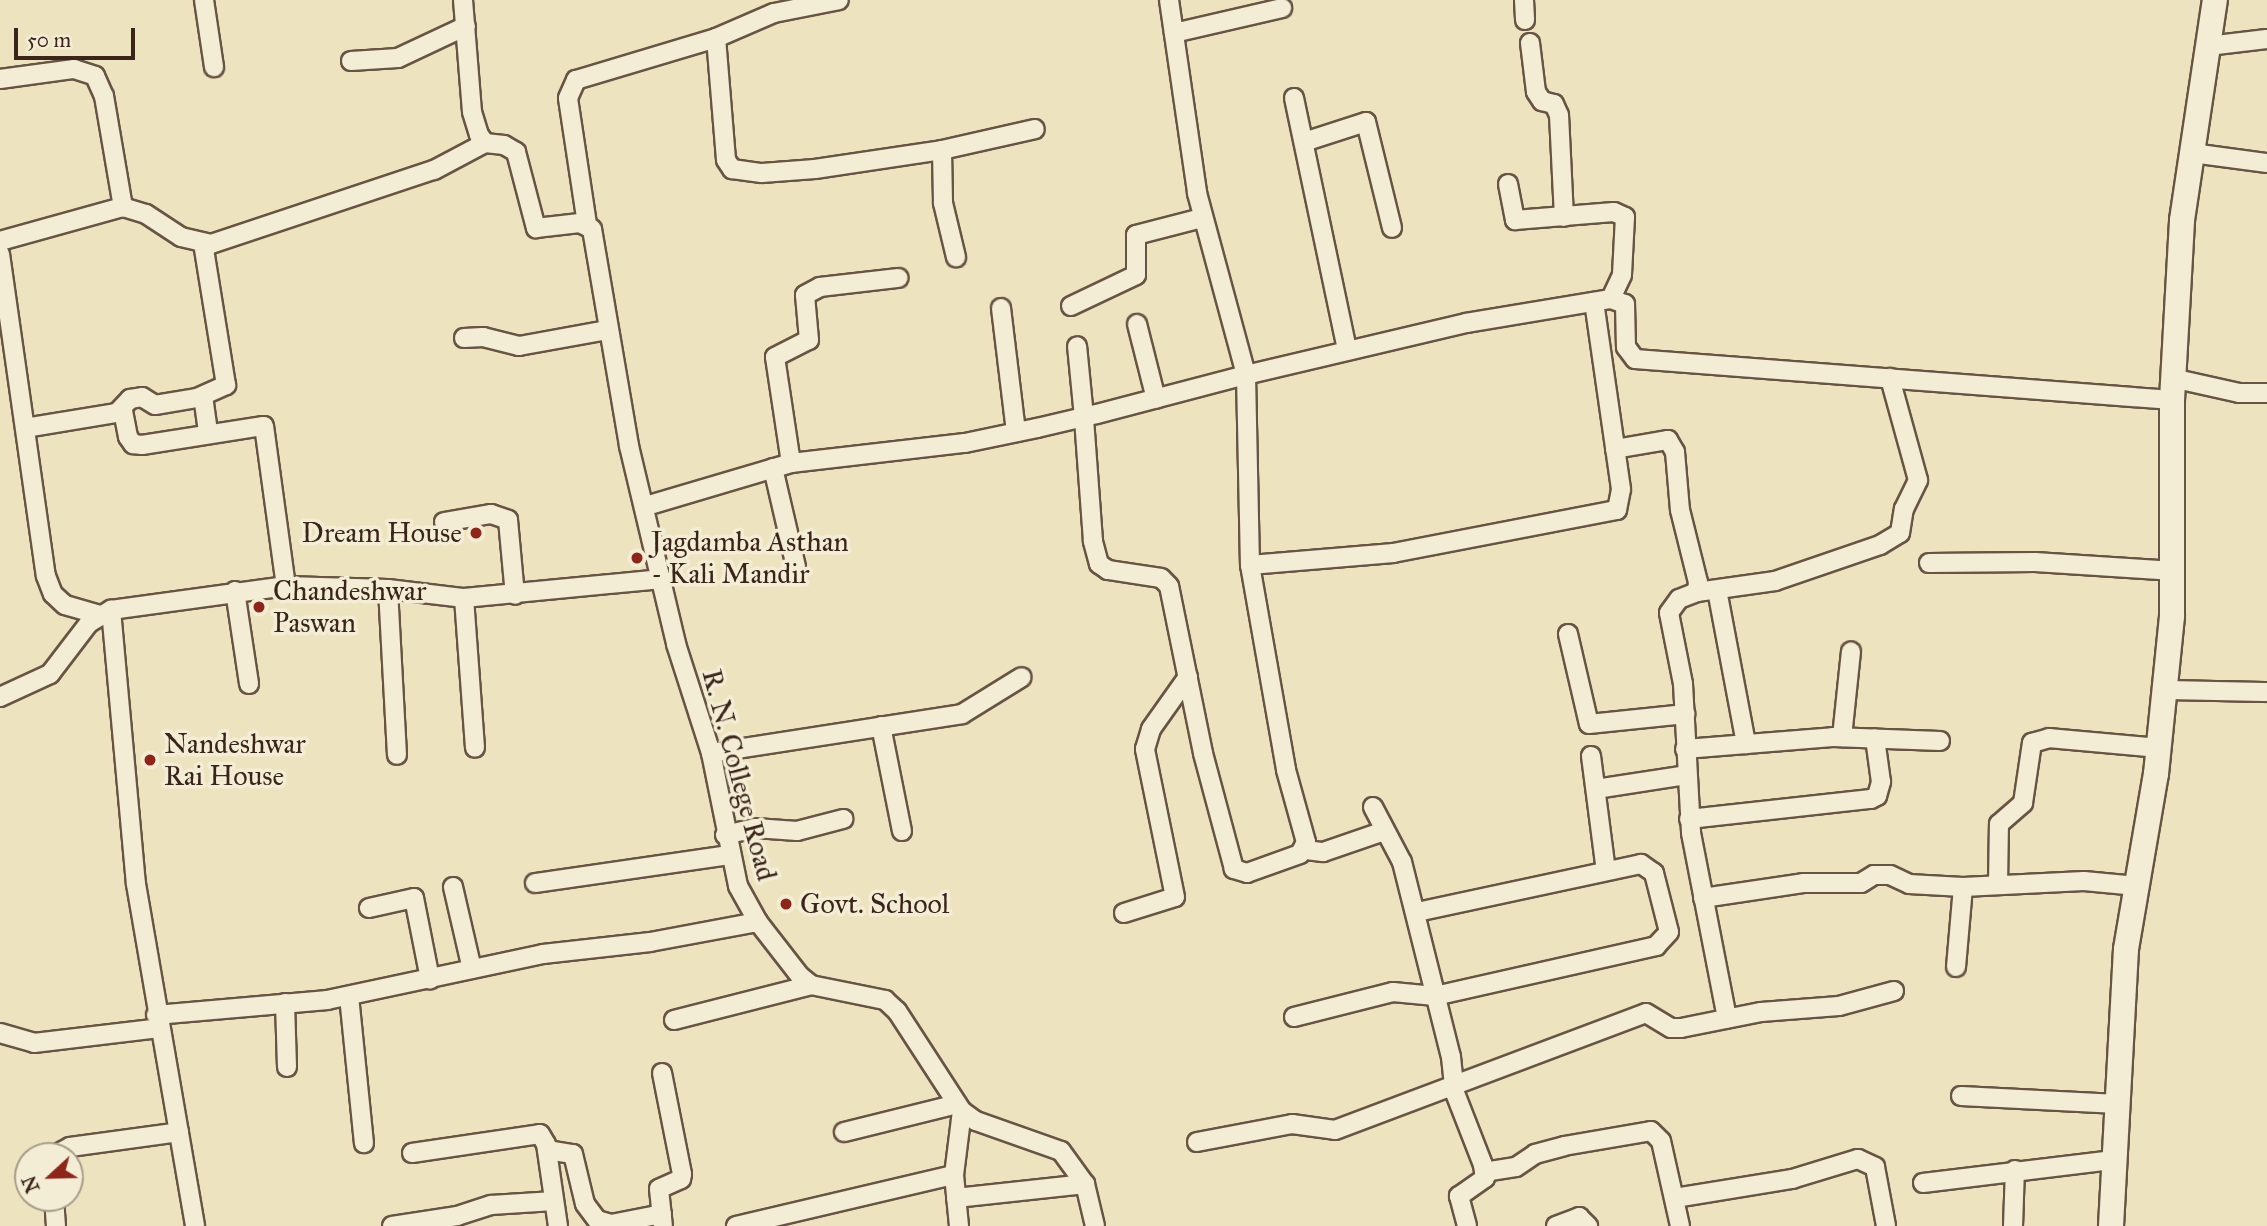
<!DOCTYPE html>
<html>
<head>
<meta charset="utf-8">
<style>
  body { margin:0 }
  #map { position:relative; width:2267px; height:1226px; overflow:hidden; background:#ede3bf; font-family:"IM FELL Great Primer",serif }
  div>[style] { position:absolute }
  [style*='--x'] { left:calc(var(--x)*1px); top:calc(var(--y)*1px); width:calc(var(--w)*1px); rotate:calc(var(--a)*1deg) }
  .roads { filter:drop-shadow(2px 0 #685444) drop-shadow(-2px 0 #685444) drop-shadow(0 2px #685444) drop-shadow(0 -2px #685444) }
  .street>* { height:18px; margin:-9px; padding:0 9px; transform-origin:9px; border-radius:9px; background:#f3edd5 }
  .secondary>* { height:24px; margin:-12px; padding:0 12px; transform-origin:12px; border-radius:12px; background:#f3edd5 }
  .dots>* { width:19px; height:19px; translate:-50% -50%; box-sizing:border-box; border:4px solid #f3edd5; border-radius:50% }
  span { translate:-50% -50%; white-space:nowrap; text-align:center; line-height:1.15; -webkit-text-stroke:7px #f3edd5; paint-order:stroke }
  .poi-label { font-size:28px; color:#3b251b }
  .right { translate:-100% -50%; text-align:right }
  .left { translate:0 -50%; text-align:left }
  .street-label { font-size:28px; color:#3b251b }
  .north { position:absolute; left:14px; top:1142px; width:70px; height:70px; box-sizing:border-box; background:#f3edd5; border:2px solid #a99d8b; border-radius:50%; rotate:248deg; font-size:19px; font-weight:700; line-height:28px; text-align:center; color:#3b251b }
  .north::after { content:''; display:block; margin:auto; width:24px; height:32px; background:#8f2418; clip-path:polygon(50% 0,100% 100%,50% 72%,0 100%) }
  .scale { position:absolute; left:14px; top:28px; width:121px; height:32px; box-sizing:border-box; border:4px solid #3b251b; border-top:0; padding-left:9px; font-size:21px; line-height:24px; white-space:nowrap; color:#3b251b; -webkit-text-stroke:5px #f3edd5; paint-order:stroke }
</style>
</head>
<body>
<div id="map">
  <div class="roads">
    <div class="street">
      <i style="--x:204;--y:0;--w:68;--a:81.5"></i>
      <i style="--x:463;--y:0;--w:112;--a:85.4"></i>
      <i style="--x:472;--y:112;--w:24;--a:73"></i>
      <i style="--x:479;--y:135;--w:10;--a:53"></i>
      <i style="--x:485;--y:143;--w:19;--a:6"></i>
      <i style="--x:504;--y:145;--w:14;--a:30"></i>
      <i style="--x:516;--y:152;--w:79;--a:75.3"></i>
      <i style="--x:536;--y:228;--w:44;--a:-6.5"></i>
      <i style="--x:580;--y:223;--w:13;--a:27"></i>
      <i style="--x:592;--y:229;--w:220;--a:80.3"></i>
      <i style="--x:629;--y:446;--w:204;--a:76.6"></i>
      <i style="--x:676;--y:644;--w:114;--a:72.2"></i>
      <i style="--x:711;--y:753;--w:136;--a:78.5"></i>
      <i style="--x:738;--y:886;--w:41;--a:60.9"></i>
      <i style="--x:758;--y:922;--w:68;--a:52.1"></i>
      <i style="--x:800;--y:976;--w:14;--a:39"></i>
      <i style="--x:811;--y:985;--w:76;--a:11.5"></i>
      <i style="--x:885;--y:1000;--w:16;--a:43"></i>
      <i style="--x:897;--y:1011;--w:119;--a:57"></i>
      <i style="--x:962;--y:1111;--w:17;--a:36"></i>
      <i style="--x:976;--y:1121;--w:90;--a:19.4"></i>
      <i style="--x:1061;--y:1151;--w:41;--a:54"></i>
      <i style="--x:1085;--y:1184;--w:43;--a:76.6"></i>
      <i style="--x:1169;--y:0;--w:195;--a:81.7"></i>
      <i style="--x:1197;--y:193;--w:188;--a:74.9"></i>
      <i style="--x:1246;--y:375;--w:226;--a:-13.3"></i>
      <i style="--x:1466;--y:323;--w:147;--a:-9.4"></i>
      <i style="--x:1611;--y:299;--w:15;--a:20"></i>
      <i style="--x:1625;--y:304;--w:43;--a:88.7"></i>
      <i style="--x:1626;--y:347;--w:15;--a:53"></i>
      <i style="--x:1635;--y:359;--w:539;--a:4.37"></i>
      <i style="--x:1524;--y:0;--w:20;--a:87"></i>
      <i style="--x:1174;--y:33;--w:111;--a:-13"></i>
      <i style="--x:716;--y:38;--w:122;--a:85.3"></i>
      <i style="--x:726;--y:160;--w:11;--a:56"></i>
      <i style="--x:732;--y:169;--w:30;--a:8"></i>
      <i style="--x:762;--y:173;--w:53;--a:-4.3"></i>
      <i style="--x:815;--y:169;--w:128;--a:-8.5"></i>
      <i style="--x:942;--y:150;--w:95;--a:-12.7"></i>
      <i style="--x:1530;--y:43;--w:49;--a:83"></i>
      <i style="--x:1536;--y:92;--w:11;--a:56"></i>
      <i style="--x:1542;--y:101;--w:12;--a:14"></i>
      <i style="--x:1554;--y:104;--w:12;--a:66"></i>
      <i style="--x:1559;--y:115;--w:102;--a:87.2"></i>
      <i style="--x:2208;--y:46;--w:59;--a:-6.8"></i>
      <i style="--x:351;--y:61;--w:47;--a:-3.7"></i>
      <i style="--x:398;--y:58;--w:75;--a:-25.2"></i>
      <i style="--x:0;--y:79;--w:75;--a:-7.7"></i>
      <i style="--x:74;--y:69;--w:22;--a:18"></i>
      <i style="--x:95;--y:76;--w:22;--a:66"></i>
      <i style="--x:104;--y:96;--w:113;--a:80.3"></i>
      <i style="--x:1294;--y:98;--w:258;--a:78.1"></i>
      <i style="--x:1304;--y:142;--w:65;--a:-17.9"></i>
      <i style="--x:1366;--y:122;--w:109;--a:76.2"></i>
      <i style="--x:942;--y:150;--w:53;--a:88.9"></i>
      <i style="--x:943;--y:203;--w:56;--a:76.5"></i>
      <i style="--x:2192;--y:153;--w:76;--a:7.6"></i>
      <i style="--x:1508;--y:184;--w:37;--a:79"></i>
      <i style="--x:1515;--y:220;--w:99;--a:-4.6"></i>
      <i style="--x:1614;--y:212;--w:12;--a:24"></i>
      <i style="--x:1625;--y:217;--w:58;--a:93"></i>
      <i style="--x:1622;--y:275;--w:26;--a:115"></i>
      <i style="--x:587;--y:224;--w:127;--a:-98.6"></i>
      <i style="--x:568;--y:98;--w:20;--a:-66"></i>
      <i style="--x:576;--y:80;--w:146;--a:-16.7"></i>
      <i style="--x:716;--y:38;--w:63;--a:-23.3"></i>
      <i style="--x:774;--y:13;--w:66;--a:-11.3"></i>
      <i style="--x:0;--y:241;--w:128;--a:-15.5"></i>
      <i style="--x:123;--y:207;--w:24;--a:17"></i>
      <i style="--x:146;--y:214;--w:42;--a:33.3"></i>
      <i style="--x:181;--y:237;--w:31;--a:13"></i>
      <i style="--x:211;--y:244;--w:235;--a:-18.4"></i>
      <i style="--x:434;--y:170;--w:58;--a:-27.9"></i>
      <i style="--x:0;--y:254;--w:325;--a:81.9"></i>
      <i style="--x:46;--y:576;--w:19;--a:69"></i>
      <i style="--x:53;--y:594;--w:16;--a:43"></i>
      <i style="--x:65;--y:605;--w:36;--a:16"></i>
      <i style="--x:1071;--y:306;--w:72;--a:-25.5"></i>
      <i style="--x:1136;--y:275;--w:40;--a:-90"></i>
      <i style="--x:1136;--y:235;--w:68;--a:-14.4"></i>
      <i style="--x:1001;--y:308;--w:125;--a:83.1"></i>
      <i style="--x:1137;--y:324;--w:77;--a:75.8"></i>
      <i style="--x:464;--y:338;--w:19;--a:-3"></i>
      <i style="--x:483;--y:337;--w:37;--a:14"></i>
      <i style="--x:519;--y:346;--w:89;--a:-10.3"></i>
      <i style="--x:2172;--y:378;--w:69;--a:12.6"></i>
      <i style="--x:2239;--y:393;--w:28;--a:0"></i>
      <i style="--x:203;--y:396;--w:37;--a:82"></i>
      <i style="--x:123;--y:411;--w:26;--a:79"></i>
      <i style="--x:128;--y:437;--w:9;--a:54"></i>
      <i style="--x:133;--y:444;--w:9;--a:6"></i>
      <i style="--x:142;--y:445;--w:123;--a:-8.9"></i>
      <i style="--x:264;--y:426;--w:162;--a:82.2"></i>
      <i style="--x:25;--y:428;--w:93;--a:-9.3"></i>
      <i style="--x:117;--y:413;--w:19;--a:-47"></i>
      <i style="--x:130;--y:399;--w:12;--a:-9"></i>
      <i style="--x:142;--y:397;--w:15;--a:32"></i>
      <i style="--x:155;--y:405;--w:43;--a:-9.5"></i>
      <i style="--x:197;--y:398;--w:32;--a:-24"></i>
      <i style="--x:226;--y:385;--w:144;--a:-99.2"></i>
      <i style="--x:1615;--y:449;--w:54;--a:-9.6"></i>
      <i style="--x:1668;--y:440;--w:14;--a:60"></i>
      <i style="--x:1675;--y:452;--w:58;--a:85.1"></i>
      <i style="--x:1680;--y:510;--w:74;--a:76"></i>
      <i style="--x:1698;--y:582;--w:10;--a:96"></i>
      <i style="--x:1697;--y:592;--w:19;--a:159"></i>
      <i style="--x:1679;--y:599;--w:17;--a:126"></i>
      <i style="--x:1669;--y:613;--w:72;--a:78.8"></i>
      <i style="--x:1683;--y:684;--w:149;--a:86.9"></i>
      <i style="--x:1691;--y:833;--w:189;--a:79"></i>
      <i style="--x:791;--y:463;--w:107;--a:-98.6"></i>
      <i style="--x:775;--y:357;--w:38;--a:-27"></i>
      <i style="--x:809;--y:340;--w:45;--a:-95.1"></i>
      <i style="--x:805;--y:295;--w:17;--a:-28"></i>
      <i style="--x:820;--y:287;--w:79;--a:-6.6"></i>
      <i style="--x:773;--y:468;--w:102;--a:76.9"></i>
      <i style="--x:646;--y:506;--w:151;--a:-16.5"></i>
      <i style="--x:791;--y:463;--w:175;--a:-6.6"></i>
      <i style="--x:965;--y:443;--w:74;--a:-11.8"></i>
      <i style="--x:1037;--y:428;--w:48;--a:-13.2"></i>
      <i style="--x:1084;--y:417;--w:13;--a:-13"></i>
      <i style="--x:1097;--y:414;--w:154;--a:-14.7"></i>
      <i style="--x:1246;--y:375;--w:190;--a:88.8"></i>
      <i style="--x:1250;--y:565;--w:208;--a:80"></i>
      <i style="--x:1286;--y:770;--w:75;--a:74.5"></i>
      <i style="--x:1306;--y:842;--w:13;--a:117"></i>
      <i style="--x:1300;--y:854;--w:56;--a:160.3"></i>
      <i style="--x:1247;--y:873;--w:14;--a:-163"></i>
      <i style="--x:1234;--y:869;--w:120;--a:-105"></i>
      <i style="--x:1203;--y:753;--w:170;--a:-101.5"></i>
      <i style="--x:1169;--y:586;--w:11;--a:-135"></i>
      <i style="--x:1161;--y:578;--w:54;--a:-171.4"></i>
      <i style="--x:1108;--y:570;--w:11;--a:-146"></i>
      <i style="--x:1099;--y:564;--w:24;--a:-105"></i>
      <i style="--x:1093;--y:541;--w:124;--a:-94.2"></i>
      <i style="--x:1084;--y:417;--w:71;--a:-95.6"></i>
      <i style="--x:444;--y:522;--w:48;--a:-9.7"></i>
      <i style="--x:491;--y:514;--w:18;--a:19"></i>
      <i style="--x:508;--y:520;--w:75;--a:84.7"></i>
      <i style="--x:1929;--y:563;--w:106;--a:-0.5"></i>
      <i style="--x:2035;--y:562;--w:140;--a:3.7"></i>
      <i style="--x:1250;--y:565;--w:144;--a:-4.8"></i>
      <i style="--x:1393;--y:553;--w:228;--a:-10.9"></i>
      <i style="--x:1617;--y:510;--w:21;--a:-79"></i>
      <i style="--x:1621;--y:489;--w:189;--a:-98.2"></i>
      <i style="--x:388;--y:589;--w:166;--a:86.9"></i>
      <i style="--x:1717;--y:590;--w:157;--a:79.3"></i>
      <i style="--x:235;--y:591;--w:94;--a:81.4"></i>
      <i style="--x:1697;--y:592;--w:79;--a:-8"></i>
      <i style="--x:1775;--y:581;--w:111;--a:-18.9"></i>
      <i style="--x:1880;--y:545;--w:23;--a:-31"></i>
      <i style="--x:1900;--y:533;--w:24;--a:-81"></i>
      <i style="--x:1904;--y:509;--w:32;--a:-64"></i>
      <i style="--x:1918;--y:480;--w:106;--a:-105.4"></i>
      <i style="--x:464;--y:598;--w:150;--a:85.8"></i>
      <i style="--x:111;--y:610;--w:275;--a:84.8"></i>
      <i style="--x:136;--y:884;--w:347;--a:80.2"></i>
      <i style="--x:1568;--y:634;--w:92;--a:76.9"></i>
      <i style="--x:1589;--y:724;--w:97;--a:-5.9"></i>
      <i style="--x:2165;--y:690;--w:102;--a:1.1"></i>
      <i style="--x:0;--y:697;--w:55;--a:-24.7"></i>
      <i style="--x:50;--y:674;--w:64;--a:-52.6"></i>
      <i style="--x:89;--y:623;--w:26;--a:-31"></i>
      <i style="--x:111;--y:610;--w:177;--a:-7.8"></i>
      <i style="--x:286;--y:586;--w:102;--a:1.7"></i>
      <i style="--x:388;--y:589;--w:77;--a:6.8"></i>
      <i style="--x:464;--y:598;--w:199;--a:-5.5"></i>
      <i style="--x:881;--y:726;--w:107;--a:78.7"></i>
      <i style="--x:1842;--y:737;--w:86;--a:-84"></i>
      <i style="--x:1685;--y:749;--w:148;--a:-4.6"></i>
      <i style="--x:1833;--y:737;--w:107;--a:2.1"></i>
      <i style="--x:711;--y:753;--w:254;--a:-8.8"></i>
      <i style="--x:962;--y:714;--w:70;--a:-31.7"></i>
      <i style="--x:1591;--y:756;--w:116;--a:82.6"></i>
      <i style="--x:1596;--y:789;--w:91;--a:-8.8"></i>
      <i style="--x:1373;--y:807;--w:62;--a:62.2"></i>
      <i style="--x:1402;--y:862;--w:201;--a:75.9"></i>
      <i style="--x:1451;--y:1057;--w:36;--a:84"></i>
      <i style="--x:1455;--y:1093;--w:77;--a:68.7"></i>
      <i style="--x:1483;--y:1165;--w:13;--a:81"></i>
      <i style="--x:1485;--y:1178;--w:32;--a:145"></i>
      <i style="--x:1459;--y:1196;--w:31;--a:75"></i>
      <i style="--x:1689;--y:819;--w:183;--a:-6.3"></i>
      <i style="--x:1871;--y:799;--w:7;--a:-27"></i>
      <i style="--x:1877;--y:796;--w:15;--a:-74"></i>
      <i style="--x:1881;--y:782;--w:44;--a:-97.8"></i>
      <i style="--x:725;--y:835;--w:31;--a:-13"></i>
      <i style="--x:755;--y:828;--w:42;--a:4.1"></i>
      <i style="--x:797;--y:831;--w:48;--a:-14.6"></i>
      <i style="--x:1306;--y:850;--w:17;--a:7"></i>
      <i style="--x:1323;--y:852;--w:65;--a:-19"></i>
      <i style="--x:535;--y:883;--w:196;--a:-8.2"></i>
      <i style="--x:1998;--y:885;--w:61;--a:-89.1"></i>
      <i style="--x:1999;--y:824;--w:32;--a:-41"></i>
      <i style="--x:2023;--y:803;--w:61;--a:-81.5"></i>
      <i style="--x:2032;--y:743;--w:18;--a:-16"></i>
      <i style="--x:2049;--y:738;--w:110;--a:5.2"></i>
      <i style="--x:453;--y:887;--w:84;--a:77"></i>
      <i style="--x:1703;--y:898;--w:101;--a:-8.5"></i>
      <i style="--x:1803;--y:883;--w:58;--a:0"></i>
      <i style="--x:1861;--y:883;--w:15;--a:-32"></i>
      <i style="--x:1874;--y:875;--w:16;--a:0"></i>
      <i style="--x:1890;--y:875;--w:21;--a:25"></i>
      <i style="--x:1909;--y:884;--w:54;--a:3.2"></i>
      <i style="--x:1963;--y:887;--w:121;--a:-2.8"></i>
      <i style="--x:2084;--y:881;--w:53;--a:5.4"></i>
      <i style="--x:369;--y:908;--w:46;--a:-12.5"></i>
      <i style="--x:414;--y:898;--w:83;--a:78.8"></i>
      <i style="--x:1124;--y:913;--w:53;--a:-17.4"></i>
      <i style="--x:1175;--y:897;--w:151;--a:-101.5"></i>
      <i style="--x:1145;--y:749;--w:21;--a:-73"></i>
      <i style="--x:1151;--y:729;--w:64;--a:-54.6"></i>
      <i style="--x:1956;--y:967;--w:80;--a:-85"></i>
      <i style="--x:349;--y:996;--w:148;--a:84.2"></i>
      <i style="--x:285;--y:1003;--w:64;--a:88.2"></i>
      <i style="--x:156;--y:1015;--w:172;--a:-5"></i>
      <i style="--x:327;--y:1000;--w:221;--a:-12"></i>
      <i style="--x:543;--y:954;--w:108;--a:-6.4"></i>
      <i style="--x:650;--y:942;--w:110;--a:-10.5"></i>
      <i style="--x:1294;--y:1017;--w:102;--a:-14.2"></i>
      <i style="--x:1393;--y:992;--w:42;--a:5.4"></i>
      <i style="--x:1435;--y:996;--w:227;--a:-12.7"></i>
      <i style="--x:1656;--y:946;--w:19;--a:-47"></i>
      <i style="--x:1669;--y:932;--w:61;--a:-104.3"></i>
      <i style="--x:1654;--y:873;--w:16;--a:-145"></i>
      <i style="--x:1641;--y:864;--w:229;--a:167.9"></i>
      <i style="--x:674;--y:1020;--w:141;--a:-14.3"></i>
      <i style="--x:0;--y:1033;--w:35;--a:16"></i>
      <i style="--x:34;--y:1043;--w:126;--a:-6.8"></i>
      <i style="--x:662;--y:1073;--w:103;--a:78.8"></i>
      <i style="--x:682;--y:1174;--w:5;--a:101"></i>
      <i style="--x:681;--y:1179;--w:24;--a:156"></i>
      <i style="--x:659;--y:1189;--w:37;--a:84"></i>
      <i style="--x:1961;--y:1096;--w:157;--a:2.9"></i>
      <i style="--x:844;--y:1132;--w:116;--a:-13.9"></i>
      <i style="--x:1197;--y:1142;--w:97;--a:-10.7"></i>
      <i style="--x:1292;--y:1124;--w:43;--a:7.9"></i>
      <i style="--x:1335;--y:1130;--w:332;--a:-20.6"></i>
      <i style="--x:1646;--y:1013;--w:29;--a:31"></i>
      <i style="--x:1671;--y:1028;--w:10;--a:0"></i>
      <i style="--x:1681;--y:1028;--w:82;--a:-11.3"></i>
      <i style="--x:1761;--y:1012;--w:78;--a:-4.4"></i>
      <i style="--x:1839;--y:1006;--w:57;--a:-15.3"></i>
      <i style="--x:547;--y:1150;--w:26;--a:9"></i>
      <i style="--x:573;--y:1154;--w:51;--a:76.5"></i>
      <i style="--x:585;--y:1204;--w:20;--a:53"></i>
      <i style="--x:597;--y:1220;--w:15;--a:16"></i>
      <i style="--x:611;--y:1224;--w:52;--a:-11.1"></i>
      <i style="--x:412;--y:1153;--w:129;--a:-8.4"></i>
      <i style="--x:540;--y:1134;--w:12;--a:59"></i>
      <i style="--x:546;--y:1144;--w:83;--a:81.7"></i>
      <i style="--x:53;--y:1156;--w:19;--a:-28"></i>
      <i style="--x:70;--y:1147;--w:110;--a:-7.8"></i>
      <i style="--x:1484;--y:1172;--w:32;--a:-9"></i>
      <i style="--x:1516;--y:1167;--w:23;--a:-34"></i>
      <i style="--x:1535;--y:1154;--w:30;--a:-15"></i>
      <i style="--x:1564;--y:1146;--w:88;--a:-9.8"></i>
      <i style="--x:1651;--y:1131;--w:14;--a:45"></i>
      <i style="--x:1661;--y:1141;--w:87;--a:77.4"></i>
      <i style="--x:1923;--y:1183;--w:192;--a:-6.9"></i>
      <i style="--x:54;--y:1198;--w:28;--a:86"></i>
      <i style="--x:956;--y:1198;--w:130;--a:-6.2"></i>
      <i style="--x:1675;--y:1198;--w:119;--a:-9.2"></i>
      <i style="--x:1792;--y:1179;--w:69;--a:-16.9"></i>
      <i style="--x:1858;--y:1159;--w:19;--a:25"></i>
      <i style="--x:1875;--y:1167;--w:60;--a:79.4"></i>
      <i style="--x:392;--y:1226;--w:66;--a:-8.7"></i>
      <i style="--x:457;--y:1216;--w:36;--a:-18"></i>
      <i style="--x:491;--y:1205;--w:63;--a:-3.6"></i>
      <i style="--x:736;--y:1226;--w:224;--a:-13.2"></i>
      <i style="--x:959;--y:1226;--w:51;--a:-95.6"></i>
      <i style="--x:954;--y:1175;--w:64;--a:-82.9"></i>
      <i style="--x:1556;--y:1226;--w:25;--a:-21"></i>
      <i style="--x:1579;--y:1217;--w:13;--a:45"></i>
      <i style="--x:2013;--y:1226;--w:56;--a:-88"></i>
    </div>
    <div class="secondary">
      <i style="--x:2111;--y:1226;--w:277;--a:-86.9"></i>
      <i style="--x:2126;--y:949;--w:178;--a:-80.3"></i>
      <i style="--x:2156;--y:774;--w:159;--a:-84.2"></i>
      <i style="--x:2172;--y:616;--w:216;--a:-90"></i>
      <i style="--x:2172;--y:400;--w:180;--a:-86.8"></i>
      <i style="--x:2182;--y:220;--w:222;--a:-81.5"></i>
    </div>
  </div>
  <div class="dots">
    <i style="left:476px;top:533px;background:#8f2418"></i>
    <i style="left:637px;top:558px;background:#8f2418"></i>
    <i style="left:259px;top:607px;background:#8f2418"></i>
    <i style="left:150px;top:760px;background:#8f2418"></i>
    <i style="left:786px;top:904px;background:#8f2418"></i>
  </div>
  <div class="poi-label">
    <span class="right" style="left:462px;top:533px">Dream House</span>
    <span class="left" style="left:651px;top:558px">Jagdamba Asthan<br>- Kali Mandir</span>
    <span class="left" style="left:273px;top:607px">Chandeshwar<br>Paswan</span>
    <span class="left" style="left:164px;top:760px">Nandeshwar<br>Rai House</span>
    <span class="left" style="left:800px;top:904px">Govt. School</span>
  </div>
  <div class="street-label">
    <span style="left:739px;top:775px;rotate:75deg">R. N. College Road</span>
  </div>
  <div class="north">N</div>
  <div class="scale">50 m</div>
</div>
</body>
</html>
